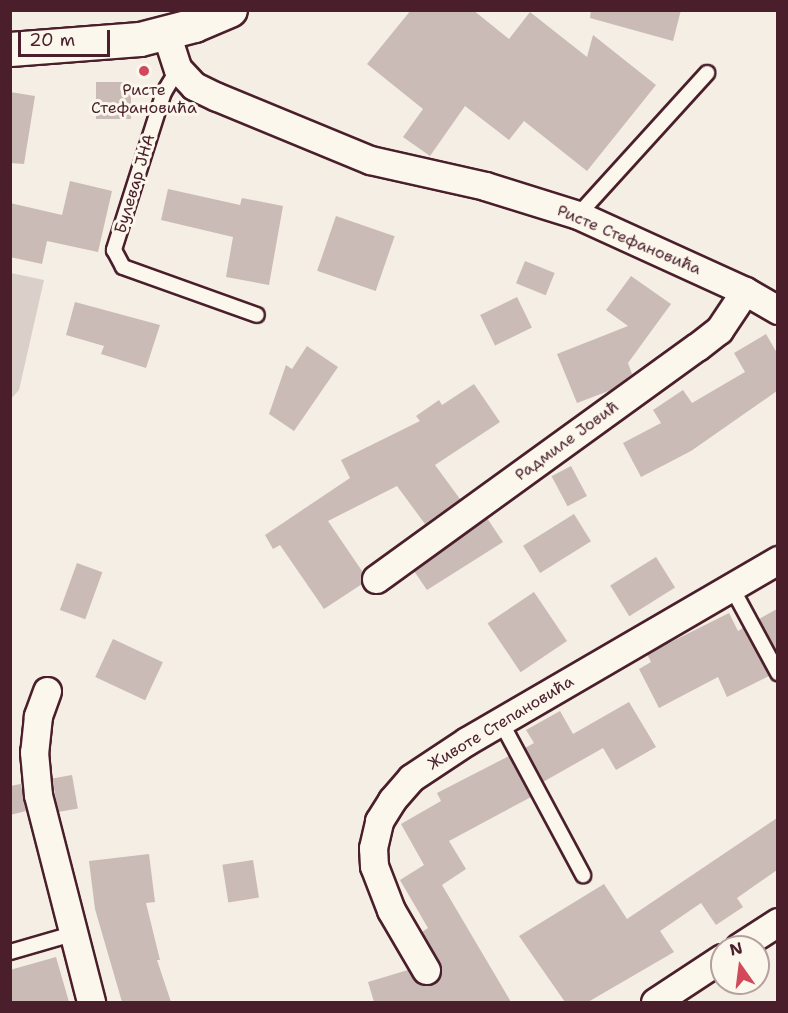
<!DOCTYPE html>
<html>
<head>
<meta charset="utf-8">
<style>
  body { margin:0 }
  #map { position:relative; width:788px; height:1013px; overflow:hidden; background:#f4eee4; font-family:"Shantell Sans",sans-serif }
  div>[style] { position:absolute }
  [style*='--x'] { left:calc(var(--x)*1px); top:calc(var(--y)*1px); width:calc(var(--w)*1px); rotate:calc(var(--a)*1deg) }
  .green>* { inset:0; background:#dbd0c9 }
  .building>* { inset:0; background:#cabbb6; transform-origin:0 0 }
  .roads { filter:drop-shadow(2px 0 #4a1f2b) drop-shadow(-2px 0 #4a1f2b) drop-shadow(0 2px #4a1f2b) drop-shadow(0 -2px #4a1f2b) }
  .service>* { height:14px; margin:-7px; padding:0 7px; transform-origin:7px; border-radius:7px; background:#fbf7ec }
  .minor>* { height:27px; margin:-13.5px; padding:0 13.5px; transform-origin:13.5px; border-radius:13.5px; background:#fbf7ec }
  .secondary>* { height:33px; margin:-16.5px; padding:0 16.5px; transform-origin:16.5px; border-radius:16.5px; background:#fbf7ec }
  .dots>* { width:16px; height:16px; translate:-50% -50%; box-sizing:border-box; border:3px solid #fbf7ec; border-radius:50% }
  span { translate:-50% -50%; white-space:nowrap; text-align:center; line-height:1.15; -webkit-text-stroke:6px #fbf7ec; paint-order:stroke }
  .poi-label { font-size:16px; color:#4a1f2b }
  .street-label { font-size:16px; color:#4a1f2b }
  .frame { position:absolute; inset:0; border:12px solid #4a1f2b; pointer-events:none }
  .north { position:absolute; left:710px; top:935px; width:60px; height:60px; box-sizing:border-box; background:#fbf7ec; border:2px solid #b4a19f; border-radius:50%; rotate:346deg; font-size:16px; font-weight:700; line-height:24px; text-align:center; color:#4a1f2b }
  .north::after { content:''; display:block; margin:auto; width:21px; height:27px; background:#d1495b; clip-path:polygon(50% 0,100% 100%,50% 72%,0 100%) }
  .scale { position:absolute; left:18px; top:30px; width:92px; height:27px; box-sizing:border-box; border:3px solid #4a1f2b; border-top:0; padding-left:8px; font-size:18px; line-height:21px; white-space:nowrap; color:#4a1f2b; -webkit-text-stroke:4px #fbf7ec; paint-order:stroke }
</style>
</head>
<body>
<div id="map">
  <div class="green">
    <i style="clip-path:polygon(11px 273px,44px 280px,19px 390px,11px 399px)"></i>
  </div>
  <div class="building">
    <i style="clip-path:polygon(411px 10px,473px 10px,509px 39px,530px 12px,587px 57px,593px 35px,656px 85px,587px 171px,524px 121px,509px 140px,465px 106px,430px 156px,403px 137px,423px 109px,367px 64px)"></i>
    <i style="clip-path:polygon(591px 10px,681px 10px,673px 41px,590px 18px)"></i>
    <i style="left:131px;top:82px;width:37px;height:35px;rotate:90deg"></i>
    <i style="clip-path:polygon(10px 92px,35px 96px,24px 164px,10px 163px)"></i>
    <i style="clip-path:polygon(70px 181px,112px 191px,98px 252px,47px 241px,42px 264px,10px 257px,10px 203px,62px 215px)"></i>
    <i style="clip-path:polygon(168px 189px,240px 205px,242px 198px,283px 206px,269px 285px,226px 277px,233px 237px,161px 220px)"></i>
    <i style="left:336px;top:216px;width:62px;height:58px;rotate:19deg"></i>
    <i style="left:525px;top:261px;width:32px;height:24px;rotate:22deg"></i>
    <i style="clip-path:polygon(631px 276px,671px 304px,628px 363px,632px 374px,611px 390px,577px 403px,557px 354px,628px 326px,606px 310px)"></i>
    <i style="left:517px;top:297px;width:34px;height:41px;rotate:64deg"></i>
    <i style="clip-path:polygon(75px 302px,160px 325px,146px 368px,101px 354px,104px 346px,66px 335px)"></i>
    <i style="clip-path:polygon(766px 334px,777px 353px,777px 391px,691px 451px,641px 477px,623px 443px,661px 423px,653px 410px,683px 390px,692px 403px,745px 372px,734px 353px)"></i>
    <i style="clip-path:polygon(307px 346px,338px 367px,294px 431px,269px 414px,286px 365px,292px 369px)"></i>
    <i style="clip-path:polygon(474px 384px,500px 422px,435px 465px,460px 499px,425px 524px,397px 486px,328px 521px,362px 571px,362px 584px,324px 609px,280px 545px,273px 549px,265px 535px,350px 478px,341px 460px,420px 421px,416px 416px,439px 400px,442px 405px)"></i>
    <i style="left:571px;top:466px;width:34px;height:22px;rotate:62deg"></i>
    <i style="left:574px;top:514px;width:32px;height:60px;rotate:58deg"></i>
    <i style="clip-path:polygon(487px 518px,503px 542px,427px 590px,414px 571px)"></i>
    <i style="left:656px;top:557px;width:36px;height:54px;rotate:58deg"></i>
    <i style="left:77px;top:563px;width:27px;height:50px;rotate:20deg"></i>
    <i style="left:534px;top:592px;width:59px;height:56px;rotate:56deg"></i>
    <i style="clip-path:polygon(777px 609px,777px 653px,759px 619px)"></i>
    <i style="clip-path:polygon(729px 613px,738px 631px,743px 628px,769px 676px,727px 697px,718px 677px,659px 708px,639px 669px,651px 662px,647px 654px)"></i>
    <i style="left:113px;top:639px;width:55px;height:42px;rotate:25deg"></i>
    <i style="clip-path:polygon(629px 702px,656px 747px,616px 770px,603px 748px,543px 782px,525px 748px,534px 743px,526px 730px,560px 711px,573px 734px)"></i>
    <i style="clip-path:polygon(509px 756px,531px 797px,449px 841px,466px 869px,442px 885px,511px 1002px,374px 1002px,368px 982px,408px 970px,418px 983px,427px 986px,434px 983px,442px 971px,422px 932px,428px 928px,400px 880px,424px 865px,401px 824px,441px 801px,437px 793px)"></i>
    <i style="left:72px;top:775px;width:34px;height:20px;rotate:80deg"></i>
    <i style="clip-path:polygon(21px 784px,26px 811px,10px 815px,10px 786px)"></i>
    <i style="clip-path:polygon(777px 818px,777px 870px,737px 898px,743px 907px,716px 925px,701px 903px,660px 931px,674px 952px,588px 1002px,565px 1002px,519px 936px,604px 884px,627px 919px)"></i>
    <i style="clip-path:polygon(149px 854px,155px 902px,146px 903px,160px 960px,157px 960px,171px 1002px,122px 1002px,95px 909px,89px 861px)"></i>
    <i style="left:253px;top:860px;width:38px;height:31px;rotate:81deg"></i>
    <i style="clip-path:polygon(56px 957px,69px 1002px,10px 1002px,10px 970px)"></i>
  </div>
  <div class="roads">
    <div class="service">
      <i style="--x:178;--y:69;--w:27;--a:121"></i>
      <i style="--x:164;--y:92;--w:166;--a:107.6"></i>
      <i style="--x:114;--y:250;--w:19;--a:62"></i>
      <i style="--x:123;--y:267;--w:142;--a:19.7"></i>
      <i style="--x:578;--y:215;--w:192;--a:-47.7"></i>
      <i style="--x:732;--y:588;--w:97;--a:61.6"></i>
      <i style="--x:501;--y:722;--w:174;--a:61.8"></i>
      <i style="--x:10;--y:952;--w:65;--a:-16.2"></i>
    </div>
    <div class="minor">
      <i style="--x:166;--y:33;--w:38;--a:72"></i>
      <i style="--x:178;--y:69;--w:23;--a:47"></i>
      <i style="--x:194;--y:86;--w:25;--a:26"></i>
      <i style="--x:217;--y:97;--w:165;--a:22.4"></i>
      <i style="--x:370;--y:160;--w:118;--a:12.7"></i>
      <i style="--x:485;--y:186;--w:97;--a:17.3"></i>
      <i style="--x:578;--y:215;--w:183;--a:24.5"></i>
      <i style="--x:745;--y:291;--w:38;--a:30"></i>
      <i style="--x:376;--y:579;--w:396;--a:-35.9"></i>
      <i style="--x:697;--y:347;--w:28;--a:-38"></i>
      <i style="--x:719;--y:330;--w:47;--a:-56.3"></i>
      <i style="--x:47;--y:691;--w:27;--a:110"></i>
      <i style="--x:38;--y:716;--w:36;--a:96"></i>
      <i style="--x:34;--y:752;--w:43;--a:84.7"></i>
      <i style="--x:38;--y:795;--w:214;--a:75.6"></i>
      <i style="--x:739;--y:947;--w:46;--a:-32.7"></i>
      <i style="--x:426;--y:970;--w:69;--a:-120.3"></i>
      <i style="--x:391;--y:910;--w:47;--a:-111.1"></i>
      <i style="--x:374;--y:866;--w:18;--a:-93"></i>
      <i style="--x:373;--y:848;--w:28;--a:-77"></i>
      <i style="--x:379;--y:821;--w:25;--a:-58"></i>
      <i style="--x:392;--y:800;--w:29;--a:-49"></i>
      <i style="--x:411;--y:778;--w:67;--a:-33.5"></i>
      <i style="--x:467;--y:741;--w:360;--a:-30.2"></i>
      <i style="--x:655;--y:1002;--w:80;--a:-33.3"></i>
    </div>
    <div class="secondary">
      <i style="--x:10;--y:49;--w:130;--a:-4.4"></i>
      <i style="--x:140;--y:39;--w:56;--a:-14.5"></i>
      <i style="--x:194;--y:25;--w:39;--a:-23"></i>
    </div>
  </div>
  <div class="dots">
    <i style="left:144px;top:71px;background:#d1495b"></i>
  </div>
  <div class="poi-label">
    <span style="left:144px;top:99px">Ристе<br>Стефановића</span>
  </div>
  <div class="street-label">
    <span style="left:135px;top:184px;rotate:-73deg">Булевар ЈНА</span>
    <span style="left:629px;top:240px;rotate:23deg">Ристе Стефановића</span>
    <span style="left:567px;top:441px;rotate:-36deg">Радмиле Јовић</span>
    <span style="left:501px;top:723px;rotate:-31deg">Животе Степановића</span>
  </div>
  <div class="frame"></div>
  <div class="north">N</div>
  <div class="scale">20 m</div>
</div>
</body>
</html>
